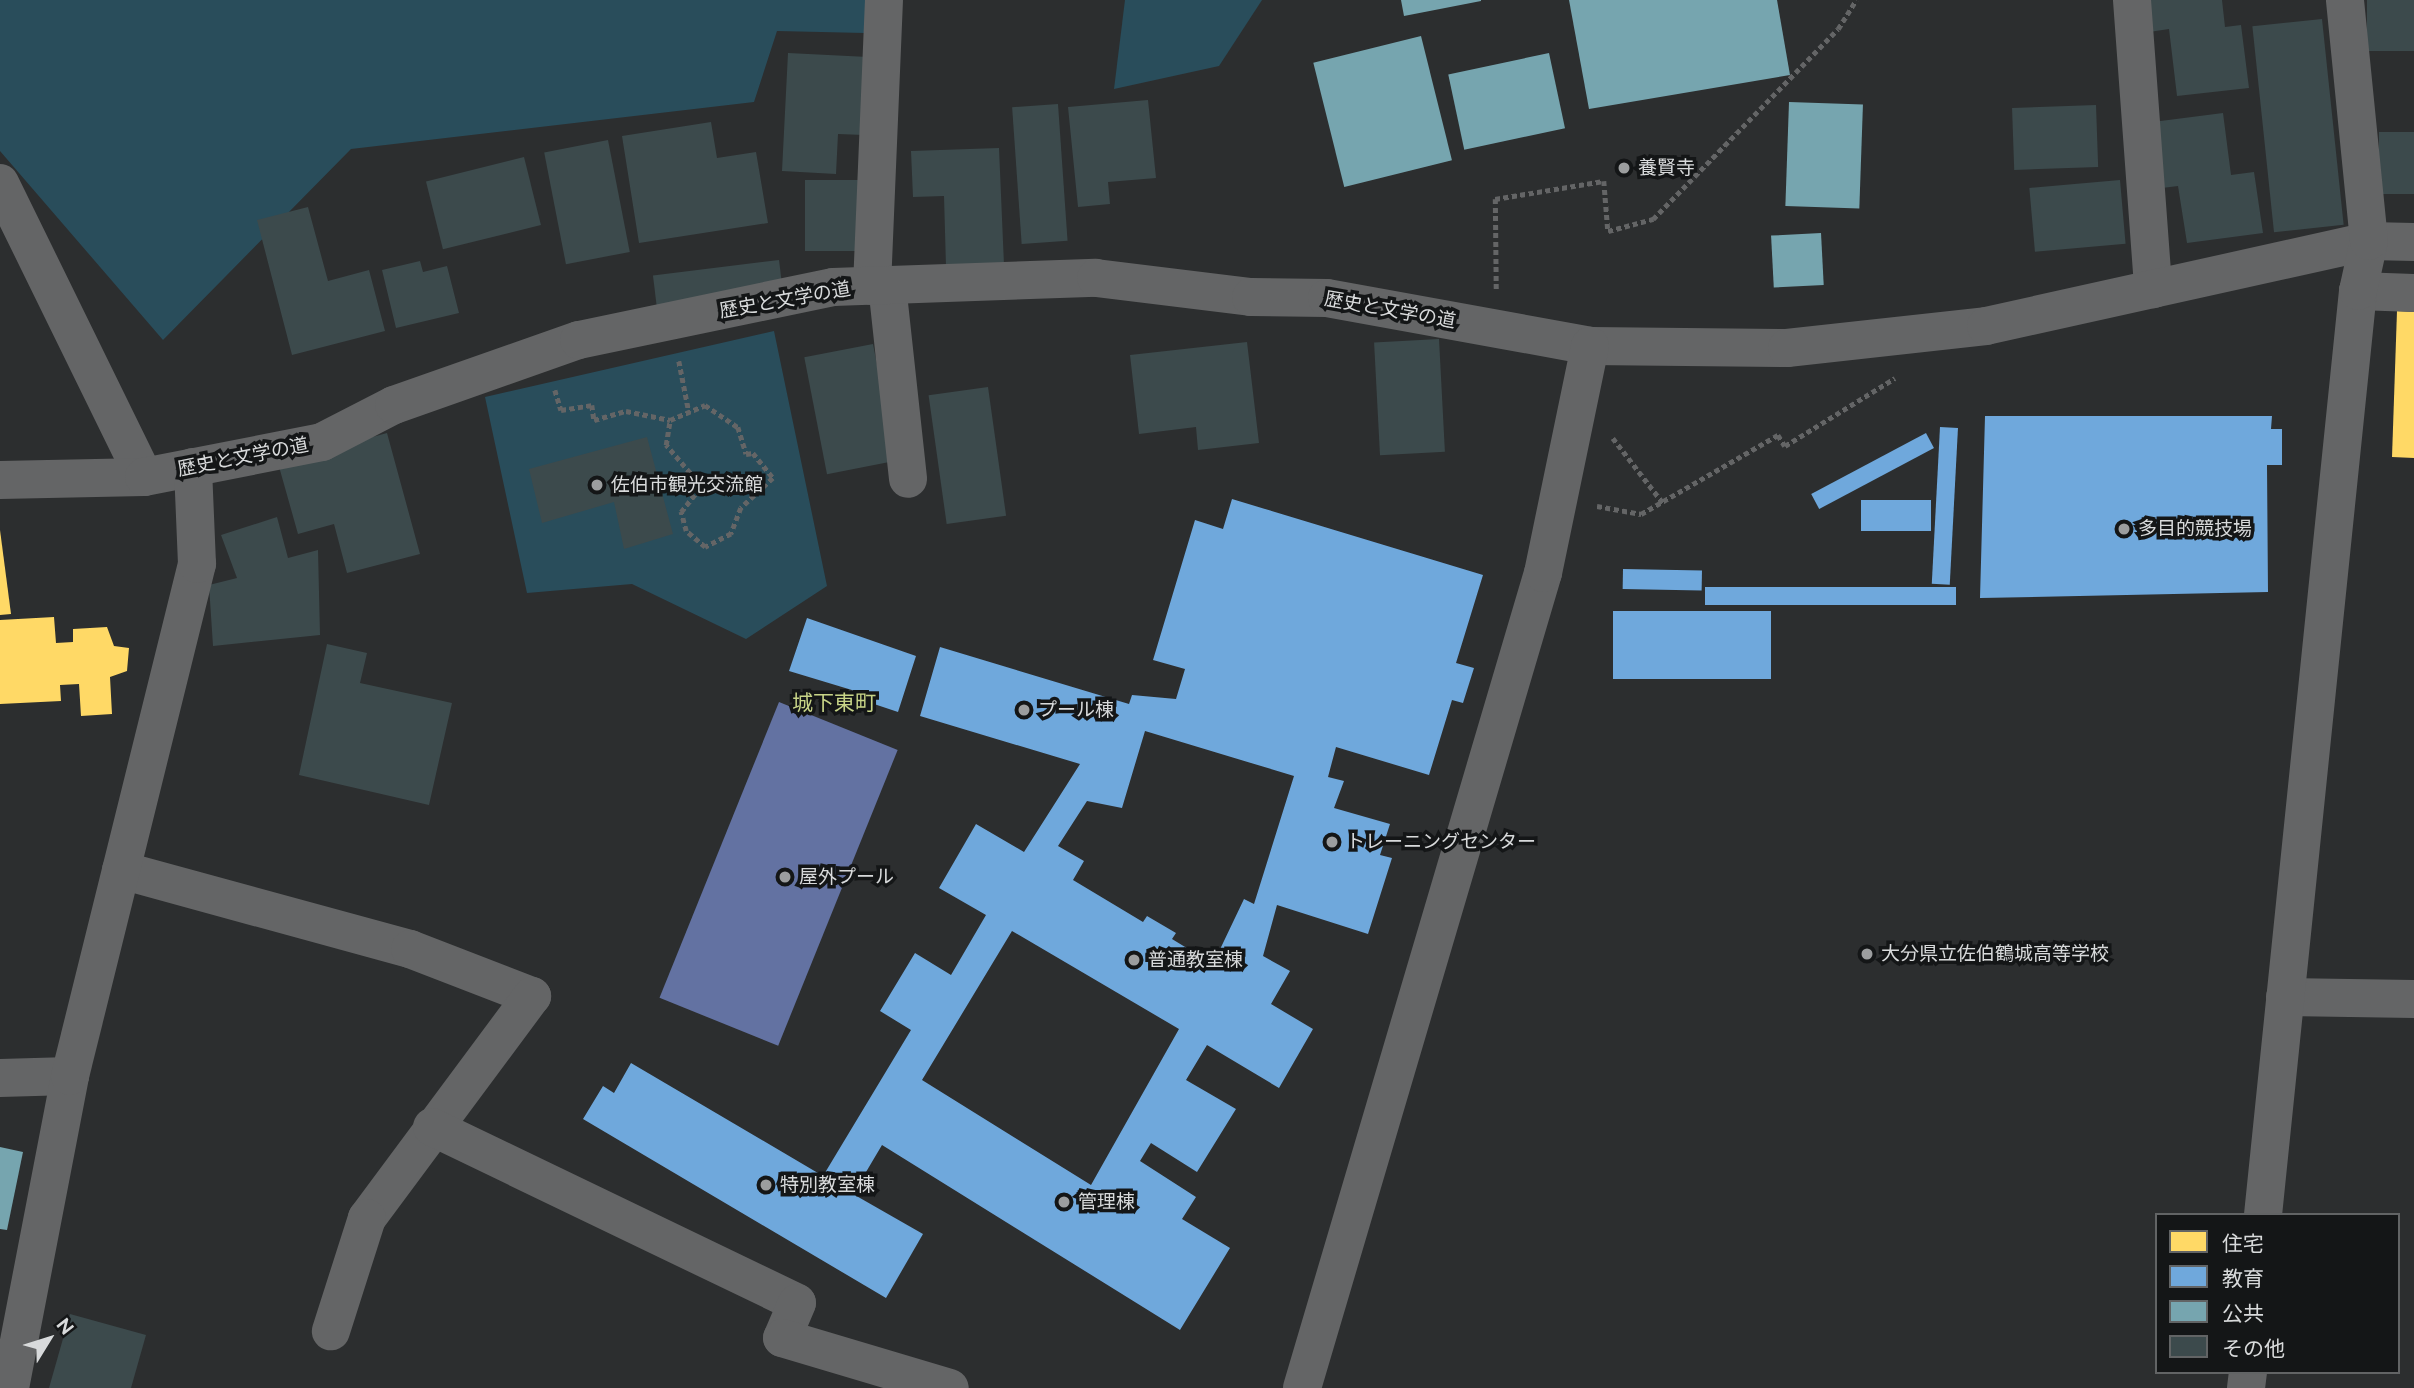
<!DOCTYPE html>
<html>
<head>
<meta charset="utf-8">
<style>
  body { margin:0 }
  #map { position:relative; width:2414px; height:1388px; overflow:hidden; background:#2c2e2f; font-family:Raleway,"Noto Sans JP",sans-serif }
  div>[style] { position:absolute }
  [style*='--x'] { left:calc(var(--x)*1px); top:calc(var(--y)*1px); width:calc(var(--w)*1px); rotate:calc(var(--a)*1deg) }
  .green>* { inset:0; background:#294d5b }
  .water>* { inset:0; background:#6372a2; transform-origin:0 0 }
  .homes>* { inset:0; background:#ffd966 }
  .schools>* { inset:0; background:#6fa8dc; transform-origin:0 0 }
  .public>* { inset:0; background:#76a5af; transform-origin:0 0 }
  .building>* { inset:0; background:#3c4a4c; transform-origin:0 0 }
  .path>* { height:4.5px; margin-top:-2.25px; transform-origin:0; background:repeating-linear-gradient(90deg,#646566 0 5px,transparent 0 8.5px) }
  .minor>* { height:38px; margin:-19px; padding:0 19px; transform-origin:19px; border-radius:19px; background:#646566 }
  .dots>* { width:19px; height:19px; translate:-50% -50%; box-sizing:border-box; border:4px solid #141617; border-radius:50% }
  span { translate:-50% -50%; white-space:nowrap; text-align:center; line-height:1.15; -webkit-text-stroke:7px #141617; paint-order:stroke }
  .poi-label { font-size:19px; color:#d8dadb }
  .left { translate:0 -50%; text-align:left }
  .street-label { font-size:19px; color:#d8dadb }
  .neighbourhood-label { font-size:21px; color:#c7d487 }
  .legend { position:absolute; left:2155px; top:1213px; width:245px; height:161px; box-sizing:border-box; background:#141617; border:2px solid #626465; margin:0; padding:9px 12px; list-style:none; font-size:21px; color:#d8dadb }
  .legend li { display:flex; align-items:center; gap:14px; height:35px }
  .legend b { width:35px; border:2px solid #626465 }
  .north { position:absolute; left:14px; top:1304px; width:70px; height:70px; -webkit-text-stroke:5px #141617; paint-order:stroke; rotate:52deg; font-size:19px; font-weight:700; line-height:28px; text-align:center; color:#d8dadb }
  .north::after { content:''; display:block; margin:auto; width:24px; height:32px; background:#d8dadb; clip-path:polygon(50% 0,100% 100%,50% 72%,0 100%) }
</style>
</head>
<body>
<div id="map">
  <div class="green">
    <i style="clip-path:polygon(0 0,868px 0,865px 33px,777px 31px,754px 102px,351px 149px,163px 340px,0 151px)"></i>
    <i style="clip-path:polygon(1125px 0,1262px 0,1219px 66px,1114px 89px)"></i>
    <i style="clip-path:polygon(774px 331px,827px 586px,746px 639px,632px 584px,527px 593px,485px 397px)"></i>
  </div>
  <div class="water">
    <i style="left:779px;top:702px;width:128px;height:319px;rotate:22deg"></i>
  </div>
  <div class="homes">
    <i style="clip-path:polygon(2397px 311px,2414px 312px,2414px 458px,2392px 457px)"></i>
    <i style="clip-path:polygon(0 530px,11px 614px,0 615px)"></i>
    <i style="clip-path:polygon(54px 617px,56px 643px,73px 642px,73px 629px,107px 627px,114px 646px,129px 648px,127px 671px,110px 677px,112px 714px,81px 716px,79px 684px,60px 685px,61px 701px,0 704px,0 620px)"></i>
  </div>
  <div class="schools">
    <i style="clip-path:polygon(1985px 416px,2272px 416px,2271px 429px,2282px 429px,2282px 465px,2267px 465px,2268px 592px,1980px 598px)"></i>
    <i style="left:1940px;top:427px;width:18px;height:157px;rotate:3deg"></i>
    <i style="left:1926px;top:433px;width:17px;height:130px;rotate:62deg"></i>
    <i style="clip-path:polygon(evenodd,1232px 499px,1483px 575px,1456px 663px,1474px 668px,1463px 703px,1452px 700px,1429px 775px,1336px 747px,1328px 777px,1344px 781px,1334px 808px,1390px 824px,1380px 855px,1392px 858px,1368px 934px,1277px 905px,1263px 956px,1290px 971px,1271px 1004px,1313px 1029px,1279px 1088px,1207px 1045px,1186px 1080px,1236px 1109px,1197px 1172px,1151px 1143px,1140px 1161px,1196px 1197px,1182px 1219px,1230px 1248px,1180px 1330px,882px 1145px,853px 1194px,923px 1234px,886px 1298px,583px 1119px,603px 1086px,614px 1093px,631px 1063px,823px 1176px,911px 1030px,880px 1011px,915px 953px,951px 975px,986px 915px,939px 888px,976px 824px,1024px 852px,1080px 764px,920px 716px,940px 647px,1129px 704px,1132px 695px,1176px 699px,1185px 669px,1153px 660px,1195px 520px,1223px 529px,1232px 499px,1145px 731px,1294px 776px,1254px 904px,1244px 899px,1213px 964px,1172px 939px,1176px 933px,1147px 916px,1143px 922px,1073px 880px,1084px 861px,1058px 846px,1087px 801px,1122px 808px,1145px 731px,1232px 499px,1012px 931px,1179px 1029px,1091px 1185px,922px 1080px,1012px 931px)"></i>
    <i style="left:1861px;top:500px;width:70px;height:31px"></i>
    <i style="left:1623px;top:569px;width:79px;height:20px;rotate:1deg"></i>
    <i style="left:1705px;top:587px;width:251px;height:18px"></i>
    <i style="left:1613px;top:611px;width:158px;height:68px"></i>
    <i style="clip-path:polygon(807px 618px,916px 656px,898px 712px,874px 704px,875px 697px,789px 671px)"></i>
  </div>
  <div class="public">
    <i style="clip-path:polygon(1401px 0,1481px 0,1481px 1px,1404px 16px)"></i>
    <i style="clip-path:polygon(1569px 0,1777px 0,1790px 75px,1589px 109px)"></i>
    <i style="left:1421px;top:36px;width:128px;height:111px;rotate:76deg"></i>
    <i style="left:1549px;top:53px;width:77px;height:103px;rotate:78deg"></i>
    <i style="left:1789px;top:102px;width:74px;height:104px;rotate:2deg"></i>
    <i style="left:1821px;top:233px;width:52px;height:50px;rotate:87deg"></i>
    <i style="clip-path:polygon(0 1147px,23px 1152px,7px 1230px,0 1229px)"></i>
  </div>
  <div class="building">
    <i style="clip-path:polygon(2145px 0,2222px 0,2225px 27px,2241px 25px,2249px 88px,2177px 96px,2169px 29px,2149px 32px)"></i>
    <i style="left:2367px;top:0;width:47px;height:51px"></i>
    <i style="left:2322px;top:19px;width:207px;height:70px;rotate:84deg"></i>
    <i style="clip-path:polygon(788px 53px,868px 57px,864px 135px,838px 134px,836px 174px,782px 171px)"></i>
    <i style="clip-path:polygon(1148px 100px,1156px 178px,1108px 182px,1110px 204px,1078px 207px,1068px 107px)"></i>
    <i style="left:1058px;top:104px;width:137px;height:46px;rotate:86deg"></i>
    <i style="left:2096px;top:105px;width:62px;height:84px;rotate:88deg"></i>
    <i style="clip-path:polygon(2223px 113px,2231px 175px,2254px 172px,2263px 233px,2187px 243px,2178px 186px,2154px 189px,2145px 123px)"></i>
    <i style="clip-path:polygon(711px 122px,717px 158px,756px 152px,768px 223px,639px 243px,622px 136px)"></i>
    <i style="left:2414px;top:132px;width:62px;height:35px;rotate:90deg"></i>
    <i style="left:608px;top:140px;width:114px;height:65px;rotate:79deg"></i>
    <i style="clip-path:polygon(999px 148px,1004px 265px,946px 267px,944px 196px,913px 197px,911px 151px)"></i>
    <i style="left:524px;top:157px;width:70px;height:101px;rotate:76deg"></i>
    <i style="left:805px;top:180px;width:57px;height:71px"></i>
    <i style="left:2120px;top:180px;width:64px;height:91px;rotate:85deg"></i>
    <i style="clip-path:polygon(308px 207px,328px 281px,369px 270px,385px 331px,292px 355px,257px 220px)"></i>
    <i style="left:779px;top:260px;width:32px;height:127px;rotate:83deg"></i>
    <i style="clip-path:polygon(420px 261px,423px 272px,447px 266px,459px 313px,396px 328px,382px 270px)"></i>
    <i style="left:1439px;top:339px;width:113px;height:65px;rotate:87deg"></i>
    <i style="clip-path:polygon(1247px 342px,1259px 443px,1198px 450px,1196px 427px,1139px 434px,1130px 355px)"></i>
    <i style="left:873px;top:344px;width:119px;height:70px;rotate:79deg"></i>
    <i style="left:988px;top:387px;width:130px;height:60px;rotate:82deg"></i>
    <i style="clip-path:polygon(387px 433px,420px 554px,347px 573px,334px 524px,298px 534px,278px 463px)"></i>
    <i style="clip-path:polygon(647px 437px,673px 534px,624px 549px,614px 502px,542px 523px,529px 469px)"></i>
    <i style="clip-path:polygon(277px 517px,288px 558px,318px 550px,320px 635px,213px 646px,209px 585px,237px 578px,221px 535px)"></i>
    <i style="clip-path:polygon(327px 644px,367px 653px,360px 683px,452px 703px,429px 805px,299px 775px)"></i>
    <i style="clip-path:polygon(70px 1314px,146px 1335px,131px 1388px,49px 1388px)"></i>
  </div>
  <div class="path">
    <i style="--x:1496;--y:289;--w:90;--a:-90.6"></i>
    <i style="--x:1495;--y:199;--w:110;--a:-9.4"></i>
    <i style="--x:1604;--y:181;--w:50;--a:85.4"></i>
    <i style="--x:1608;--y:231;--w:47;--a:-14.9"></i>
    <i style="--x:1653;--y:219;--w:265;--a:-45.8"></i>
    <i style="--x:1838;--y:29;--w:34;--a:-58"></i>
    <i style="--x:679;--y:361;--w:52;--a:78.9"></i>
    <i style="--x:555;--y:390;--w:21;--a:73"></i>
    <i style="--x:561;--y:410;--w:31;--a:-9"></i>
    <i style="--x:592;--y:405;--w:15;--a:82"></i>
    <i style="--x:594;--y:420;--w:33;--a:-16"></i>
    <i style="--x:626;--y:411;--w:45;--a:11.6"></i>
    <i style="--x:670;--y:420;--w:38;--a:-23"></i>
    <i style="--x:705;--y:405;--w:40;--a:34"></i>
    <i style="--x:738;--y:427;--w:28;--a:73"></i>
    <i style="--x:746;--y:454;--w:7;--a:-8"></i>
    <i style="--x:753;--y:453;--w:32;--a:51"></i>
    <i style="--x:773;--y:478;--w:44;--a:136.8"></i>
    <i style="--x:741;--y:508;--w:28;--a:111"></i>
    <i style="--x:731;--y:534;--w:29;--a:153"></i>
    <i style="--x:705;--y:547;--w:25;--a:-140"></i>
    <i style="--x:686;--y:531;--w:20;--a:-105"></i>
    <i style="--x:681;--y:512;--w:33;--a:-52"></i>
    <i style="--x:701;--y:486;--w:54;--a:-130.5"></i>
    <i style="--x:666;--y:445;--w:25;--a:-81"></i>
    <i style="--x:1613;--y:438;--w:82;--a:52.4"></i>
    <i style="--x:1597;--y:506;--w:45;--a:10.3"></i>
    <i style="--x:1641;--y:514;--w:158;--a:-30"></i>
    <i style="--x:1778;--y:435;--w:13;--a:58"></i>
    <i style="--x:1785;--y:446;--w:129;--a:-31.7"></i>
  </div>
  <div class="minor">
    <i style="--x:2132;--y:0;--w:290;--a:85.8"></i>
    <i style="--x:0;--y:183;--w:327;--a:63.9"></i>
    <i style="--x:887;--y:285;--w:195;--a:83.8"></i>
    <i style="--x:872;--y:286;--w:286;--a:-87.6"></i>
    <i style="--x:2358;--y:291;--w:56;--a:2"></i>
    <i style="--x:0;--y:480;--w:144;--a:-1.2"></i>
    <i style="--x:144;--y:477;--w:181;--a:-11.1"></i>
    <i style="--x:322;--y:442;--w:81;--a:-27.2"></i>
    <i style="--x:394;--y:405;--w:196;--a:-19.4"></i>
    <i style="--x:579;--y:340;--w:259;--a:-11.8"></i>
    <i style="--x:833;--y:287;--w:263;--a:-2"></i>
    <i style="--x:1096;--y:278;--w:156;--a:7"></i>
    <i style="--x:1251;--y:297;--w:76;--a:0.8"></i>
    <i style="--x:1327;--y:298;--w:267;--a:10.3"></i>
    <i style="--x:1590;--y:346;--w:197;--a:0.6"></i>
    <i style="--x:1787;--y:348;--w:200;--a:-6.3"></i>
    <i style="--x:1986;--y:326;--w:392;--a:-12.5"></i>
    <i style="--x:2369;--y:241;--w:45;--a:1.3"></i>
    <i style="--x:121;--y:870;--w:300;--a:15.3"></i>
    <i style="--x:410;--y:949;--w:131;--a:21.1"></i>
    <i style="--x:532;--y:996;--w:277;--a:126.6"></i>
    <i style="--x:367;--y:1218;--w:119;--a:107.7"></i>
    <i style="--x:2285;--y:997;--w:129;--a:0.9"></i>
    <i style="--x:0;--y:1078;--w:70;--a:-1.6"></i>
    <i style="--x:432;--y:1127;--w:405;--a:25.7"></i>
    <i style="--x:797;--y:1303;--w:38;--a:113"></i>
    <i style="--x:782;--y:1338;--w:175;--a:16.6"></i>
    <i style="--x:2263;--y:1215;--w:929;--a:-84.13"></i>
    <i style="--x:2358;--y:291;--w:51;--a:-77.6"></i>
    <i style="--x:2369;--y:241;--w:242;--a:-95.7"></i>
    <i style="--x:10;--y:1388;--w:318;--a:-79.1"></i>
    <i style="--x:70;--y:1076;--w:528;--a:-76.07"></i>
    <i style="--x:197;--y:564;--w:97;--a:-92.4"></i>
    <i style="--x:1302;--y:1388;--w:850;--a:-73.53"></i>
    <i style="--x:1543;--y:573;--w:232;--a:-78.3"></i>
    <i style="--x:2246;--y:1388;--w:16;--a:-83"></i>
  </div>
  <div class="dots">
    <i style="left:1624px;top:168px;background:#9c9e9f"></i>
    <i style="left:597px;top:485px;background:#9c9e9f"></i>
    <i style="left:2124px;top:529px;background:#9c9e9f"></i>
    <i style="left:1024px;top:710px;background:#9c9e9f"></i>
    <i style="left:1332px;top:842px;background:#9c9e9f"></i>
    <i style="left:785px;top:877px;background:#9c9e9f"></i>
    <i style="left:1867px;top:954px;background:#9c9e9f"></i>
    <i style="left:1134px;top:960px;background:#9c9e9f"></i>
    <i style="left:766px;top:1185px;background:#9c9e9f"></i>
    <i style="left:1064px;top:1202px;background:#9c9e9f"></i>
  </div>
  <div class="poi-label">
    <span class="left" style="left:1638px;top:168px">養賢寺</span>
    <span class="left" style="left:611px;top:485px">佐伯市観光交流館</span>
    <span class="left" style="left:2138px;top:529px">多目的競技場</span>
    <span class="left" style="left:1038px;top:710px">プール棟</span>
    <span class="left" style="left:1346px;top:842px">トレーニングセンター</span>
    <span class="left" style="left:799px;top:877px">屋外プール</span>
    <span class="left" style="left:1881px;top:954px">大分県立佐伯鶴城高等学校</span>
    <span class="left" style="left:1148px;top:960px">普通教室棟</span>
    <span class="left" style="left:780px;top:1185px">特別教室棟</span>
    <span class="left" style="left:1078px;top:1202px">管理棟</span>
  </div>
  <div class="street-label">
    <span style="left:785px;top:300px;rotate:-10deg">歴史と文学の道</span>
    <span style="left:1390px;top:310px;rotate:10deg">歴史と文学の道</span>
    <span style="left:243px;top:457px;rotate:-11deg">歴史と文学の道</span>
  </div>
  <div class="neighbourhood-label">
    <span style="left:834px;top:703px">城下東町</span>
  </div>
  <ul class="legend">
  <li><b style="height:19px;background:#ffd966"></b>住宅</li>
  <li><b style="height:19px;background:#6fa8dc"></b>教育</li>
  <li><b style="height:19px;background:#76a5af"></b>公共</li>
  <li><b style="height:19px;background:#3c4a4c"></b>その他</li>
  </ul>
  <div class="north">N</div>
</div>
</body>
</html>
